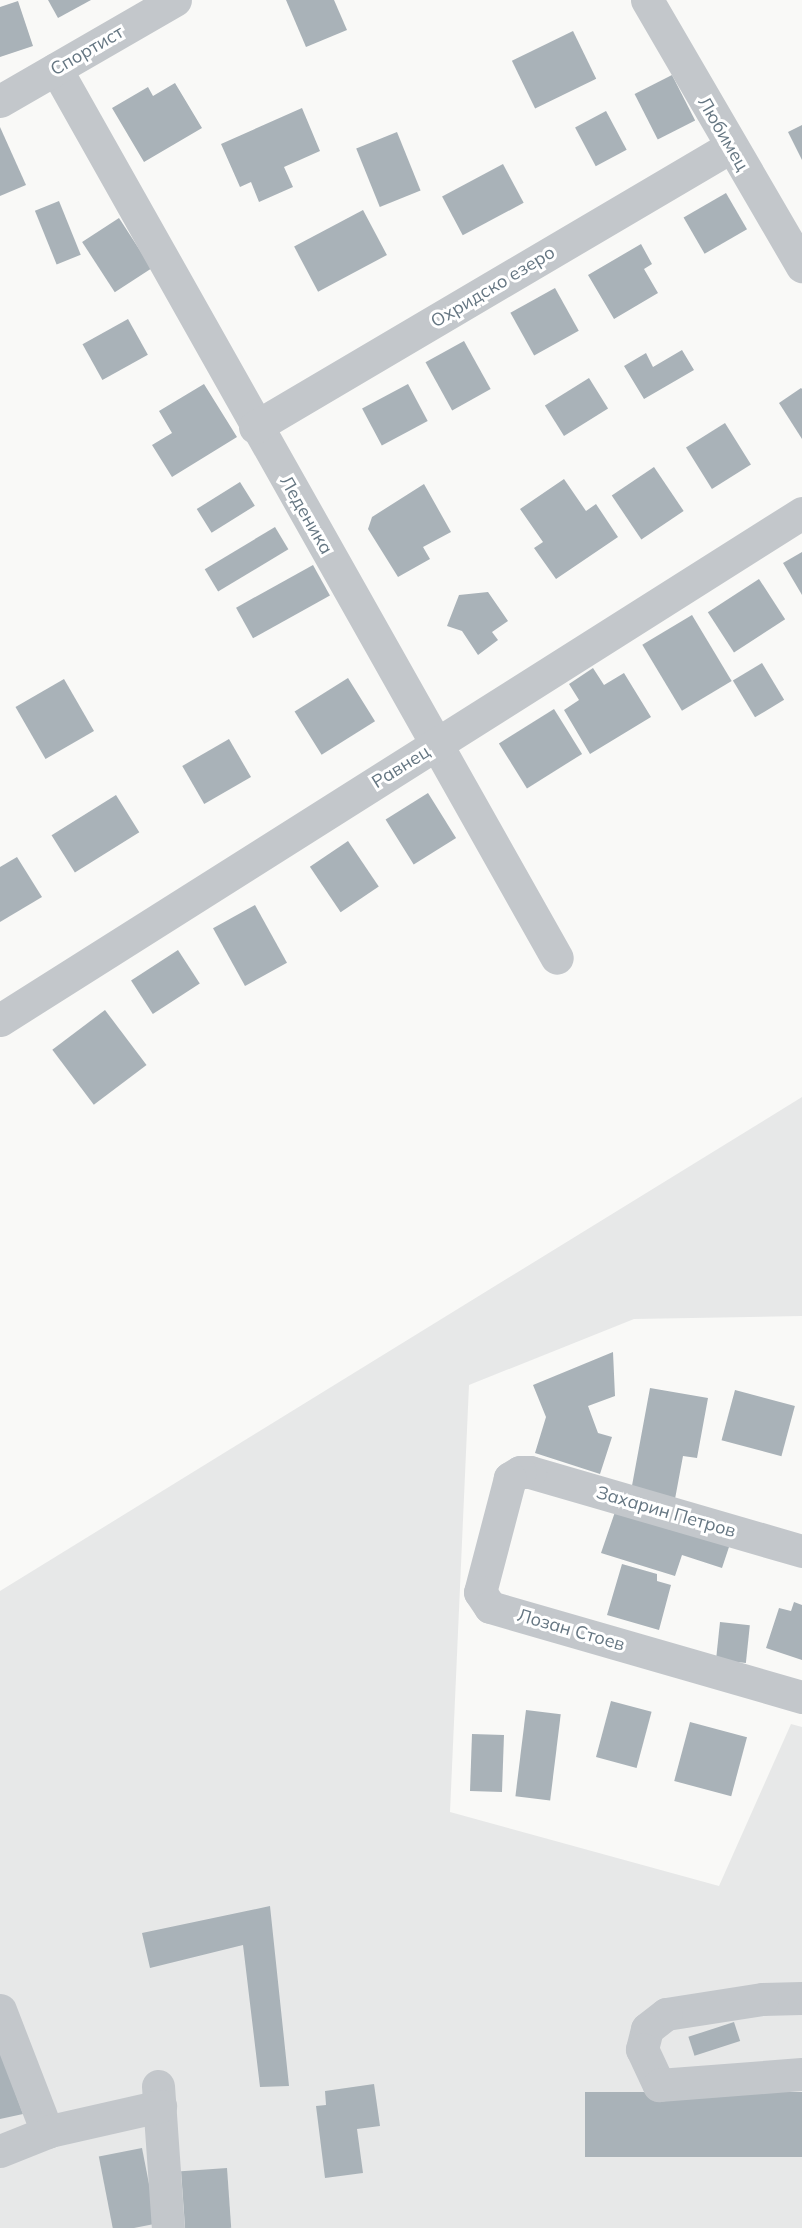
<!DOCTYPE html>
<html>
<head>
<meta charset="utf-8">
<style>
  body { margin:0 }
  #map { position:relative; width:802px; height:2228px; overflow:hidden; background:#f9f9f7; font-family:Mulish,sans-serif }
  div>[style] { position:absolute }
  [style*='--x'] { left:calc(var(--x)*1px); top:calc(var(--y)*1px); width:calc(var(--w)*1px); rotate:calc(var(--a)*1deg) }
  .built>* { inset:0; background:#e7e8e8 }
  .building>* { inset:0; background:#a9b2b8; transform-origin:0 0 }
  .minor>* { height:33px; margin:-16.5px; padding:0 16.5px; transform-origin:16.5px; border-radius:16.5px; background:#c3c7cb }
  span { translate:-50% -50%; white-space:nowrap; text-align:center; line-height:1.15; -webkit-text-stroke:6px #fff; paint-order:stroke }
  .street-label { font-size:18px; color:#657682 }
</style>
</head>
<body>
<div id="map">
  <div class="built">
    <i style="clip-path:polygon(802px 1097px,802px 1316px,634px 1319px,469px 1385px,450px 1812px,719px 1886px,791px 1724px,802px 1727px,802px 2228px,0 2228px,0 1591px)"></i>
  </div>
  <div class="building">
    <i style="clip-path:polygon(48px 0,91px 0,58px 18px)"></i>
    <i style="clip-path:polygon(286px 0,334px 0,347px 30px,306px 47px)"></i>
    <i style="clip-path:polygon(18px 1px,33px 46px,0 57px,0 7px)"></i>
    <i style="left:573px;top:31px;width:53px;height:68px;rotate:64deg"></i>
    <i style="left:672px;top:75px;width:51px;height:42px;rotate:63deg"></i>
    <i style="clip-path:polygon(175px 83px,202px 128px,144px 162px,112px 108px,148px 87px,153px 96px)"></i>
    <i style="clip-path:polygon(302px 108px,320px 151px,284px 167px,293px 187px,259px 202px,251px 182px,240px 187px,221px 144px)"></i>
    <i style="left:606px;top:111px;width:44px;height:35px;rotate:62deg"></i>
    <i style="clip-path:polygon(802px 125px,802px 160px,788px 132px)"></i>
    <i style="clip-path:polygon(0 127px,26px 185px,0 196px)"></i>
    <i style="left:397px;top:132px;width:63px;height:44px;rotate:68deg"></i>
    <i style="left:503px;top:164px;width:44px;height:69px;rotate:62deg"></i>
    <i style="left:726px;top:193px;width:42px;height:49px;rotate:60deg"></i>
    <i style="left:59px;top:201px;width:58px;height:26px;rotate:68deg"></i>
    <i style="left:363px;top:210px;width:51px;height:78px;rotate:62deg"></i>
    <i style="left:119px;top:218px;width:60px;height:44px;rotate:57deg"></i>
    <i style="clip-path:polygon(641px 244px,652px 264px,644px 269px,658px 293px,614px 319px,588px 275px)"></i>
    <i style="left:555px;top:288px;width:49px;height:51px;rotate:61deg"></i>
    <i style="left:128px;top:319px;width:41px;height:52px;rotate:61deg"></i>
    <i style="left:464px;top:341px;width:55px;height:44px;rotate:61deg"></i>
    <i style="clip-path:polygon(682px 350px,694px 370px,644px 399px,624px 366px,646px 353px,653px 367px)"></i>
    <i style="left:589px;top:378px;width:36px;height:52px;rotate:58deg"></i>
    <i style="clip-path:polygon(204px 384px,237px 437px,172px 477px,152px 445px,172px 433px,159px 411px)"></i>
    <i style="left:408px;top:384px;width:42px;height:52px;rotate:62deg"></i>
    <i style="clip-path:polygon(801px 388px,802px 389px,802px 439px,779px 403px)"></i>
    <i style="left:725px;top:423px;width:49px;height:46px;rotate:58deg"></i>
    <i style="left:654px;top:467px;width:53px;height:51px;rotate:56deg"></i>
    <i style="clip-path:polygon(564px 479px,586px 511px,596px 504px,618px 537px,556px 579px,534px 548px,543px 542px,520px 509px)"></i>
    <i style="left:240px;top:482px;width:28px;height:51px;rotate:58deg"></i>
    <i style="clip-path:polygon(424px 484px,451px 532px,423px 547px,430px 559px,398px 577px,368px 529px,372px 517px)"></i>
    <i style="left:275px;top:527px;width:26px;height:82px;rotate:59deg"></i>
    <i style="clip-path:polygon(802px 552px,802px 595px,783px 563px)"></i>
    <i style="left:313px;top:565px;width:35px;height:88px;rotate:61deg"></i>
    <i style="left:759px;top:579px;width:48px;height:61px;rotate:57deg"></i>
    <i style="clip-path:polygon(488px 592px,508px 621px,492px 632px,498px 640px,478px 655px,462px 631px,447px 626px,459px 595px)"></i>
    <i style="left:692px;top:615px;width:77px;height:58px;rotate:59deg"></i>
    <i style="left:762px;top:663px;width:43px;height:34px;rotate:59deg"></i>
    <i style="clip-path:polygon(593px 668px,604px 685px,624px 673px,651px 717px,590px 754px,564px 710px,579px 700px,569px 684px)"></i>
    <i style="left:348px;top:678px;width:51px;height:63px;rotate:58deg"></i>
    <i style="left:64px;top:679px;width:60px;height:56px;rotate:60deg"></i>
    <i style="left:554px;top:709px;width:53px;height:65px;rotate:58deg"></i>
    <i style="left:229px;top:739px;width:44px;height:54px;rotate:60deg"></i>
    <i style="left:428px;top:793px;width:53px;height:50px;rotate:58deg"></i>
    <i style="left:116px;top:795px;width:44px;height:76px;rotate:58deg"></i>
    <i style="left:348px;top:841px;width:55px;height:46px;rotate:56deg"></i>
    <i style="clip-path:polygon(17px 857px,42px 897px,0 922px,0 867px)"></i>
    <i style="left:255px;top:905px;width:66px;height:48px;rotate:61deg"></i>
    <i style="left:178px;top:950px;width:40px;height:56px;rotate:57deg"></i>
    <i style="left:105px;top:1010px;width:69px;height:66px;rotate:53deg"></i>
    <i style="clip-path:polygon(613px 1352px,615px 1396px,588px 1406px,598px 1433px,612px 1437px,600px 1474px,535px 1453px,546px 1417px,533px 1385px)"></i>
    <i style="clip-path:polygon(650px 1388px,708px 1398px,697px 1458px,683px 1456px,675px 1499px,631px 1491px)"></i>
    <i style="left:735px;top:1390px;width:62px;height:52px;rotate:15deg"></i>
    <i style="clip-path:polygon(616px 1509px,730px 1544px,722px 1568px,682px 1555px,675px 1576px,601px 1553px)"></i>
    <i style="clip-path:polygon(622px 1564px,657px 1574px,657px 1581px,671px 1585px,659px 1630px,607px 1615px)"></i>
    <i style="clip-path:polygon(794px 1602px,802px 1605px,802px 1660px,766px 1648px,779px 1608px,791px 1611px)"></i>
    <i style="left:720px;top:1622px;width:30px;height:38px;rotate:6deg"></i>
    <i style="left:611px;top:1701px;width:42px;height:58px;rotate:15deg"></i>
    <i style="left:526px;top:1710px;width:35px;height:87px;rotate:7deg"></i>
    <i style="left:690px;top:1722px;width:59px;height:61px;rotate:15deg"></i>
    <i style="left:472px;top:1734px;width:32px;height:57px;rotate:2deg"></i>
    <i style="clip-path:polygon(270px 1906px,289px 2086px,260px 2087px,243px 1945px,150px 1968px,142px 1933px)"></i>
    <i style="left:734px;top:2022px;width:20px;height:48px;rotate:72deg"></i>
    <i style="clip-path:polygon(0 2051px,23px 2114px,0 2119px)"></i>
    <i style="clip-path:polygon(374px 2084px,380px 2126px,357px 2129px,363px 2173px,325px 2178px,316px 2106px,326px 2105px,325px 2091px)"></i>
    <i style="left:802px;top:2092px;width:65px;height:217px;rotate:90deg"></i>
    <i style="left:142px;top:2148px;width:77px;height:44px;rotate:79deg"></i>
    <i style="left:227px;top:2168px;width:60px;height:46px;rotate:86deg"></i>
  </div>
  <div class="minor">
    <i style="--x:647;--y:0;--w:308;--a:59.8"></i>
    <i style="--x:56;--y:69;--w:1020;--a:60.6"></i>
    <i style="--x:0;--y:101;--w:202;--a:-30"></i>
    <i style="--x:255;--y:427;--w:551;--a:-30.52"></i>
    <i style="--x:0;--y:1020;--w:949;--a:-32.3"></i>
    <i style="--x:802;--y:1551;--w:283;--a:-163.8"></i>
    <i style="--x:530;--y:1472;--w:10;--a:180"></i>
    <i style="--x:520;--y:1472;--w:12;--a:149"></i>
    <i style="--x:510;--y:1478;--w:118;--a:104.7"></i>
    <i style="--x:480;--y:1592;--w:18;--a:56"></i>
    <i style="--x:490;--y:1607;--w:325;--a:16.1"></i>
    <i style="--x:802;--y:1998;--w:40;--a:178.6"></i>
    <i style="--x:762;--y:1999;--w:97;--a:171.1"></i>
    <i style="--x:666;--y:2014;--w:24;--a:142"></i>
    <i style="--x:647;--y:2029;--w:21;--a:104"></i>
    <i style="--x:642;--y:2049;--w:40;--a:65"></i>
    <i style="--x:659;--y:2085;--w:143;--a:-4.4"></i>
    <i style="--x:0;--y:2010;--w:131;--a:68.9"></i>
    <i style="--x:158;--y:2086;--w:142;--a:86"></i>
    <i style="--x:0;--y:2151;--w:54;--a:-21.8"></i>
    <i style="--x:50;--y:2131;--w:113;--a:-12.8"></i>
  </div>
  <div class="street-label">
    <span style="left:87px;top:51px;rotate:-30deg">Спортист</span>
    <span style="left:723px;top:134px;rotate:60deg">Любимец</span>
    <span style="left:493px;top:287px;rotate:-31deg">Охридско езеро</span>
    <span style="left:306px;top:515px;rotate:60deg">Леденика</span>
    <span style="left:401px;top:767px;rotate:-32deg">Равнец</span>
    <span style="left:666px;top:1512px;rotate:16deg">Захарин Петров</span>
    <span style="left:571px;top:1630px;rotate:16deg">Лозан Стоев</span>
  </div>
</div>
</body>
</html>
